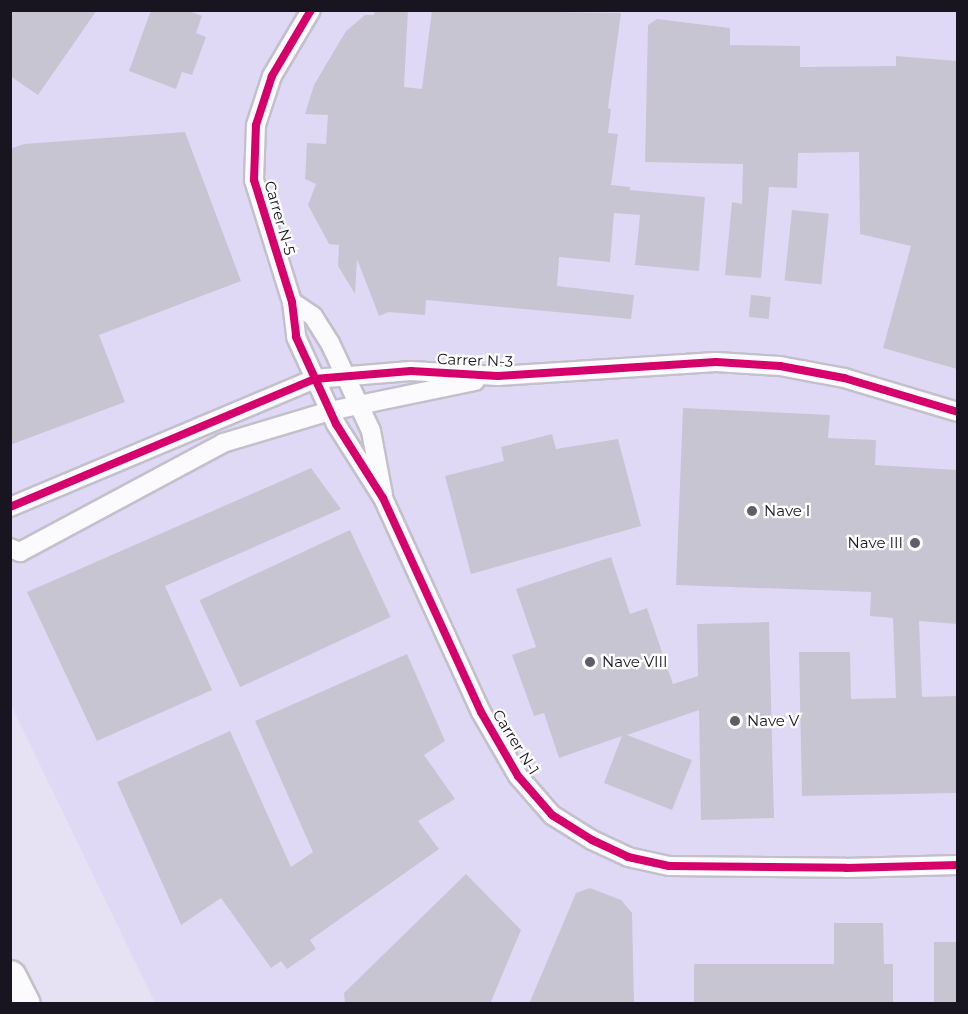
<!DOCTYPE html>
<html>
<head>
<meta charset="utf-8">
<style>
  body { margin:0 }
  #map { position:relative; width:968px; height:1014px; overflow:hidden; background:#e6e2f3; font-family:Montserrat,sans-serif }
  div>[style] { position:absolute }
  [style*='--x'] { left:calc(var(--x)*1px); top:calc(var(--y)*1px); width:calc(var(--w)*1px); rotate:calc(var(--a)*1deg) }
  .built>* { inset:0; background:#dfd9f6 }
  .building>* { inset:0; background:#c8c5d3; transform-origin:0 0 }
  .roads { filter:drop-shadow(2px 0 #c3c0cc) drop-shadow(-2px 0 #c3c0cc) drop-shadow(0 2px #c3c0cc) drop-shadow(0 -2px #c3c0cc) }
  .street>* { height:18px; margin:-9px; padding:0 9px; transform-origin:9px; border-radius:9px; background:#fbfbfd }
  .highway>* { height:32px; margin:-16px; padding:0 16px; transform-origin:16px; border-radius:16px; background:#fbfbfd }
  .cycleway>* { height:8px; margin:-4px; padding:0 4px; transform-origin:4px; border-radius:4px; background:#d6006c }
  .dots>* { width:16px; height:16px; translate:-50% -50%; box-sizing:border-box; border:3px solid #fff; border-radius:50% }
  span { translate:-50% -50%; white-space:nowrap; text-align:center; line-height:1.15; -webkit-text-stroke:4.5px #fff; paint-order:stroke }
  .street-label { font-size:15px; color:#181520 }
  .poi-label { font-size:15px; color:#181520 }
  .left { translate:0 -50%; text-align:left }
  .right { translate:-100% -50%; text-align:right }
  .frame { position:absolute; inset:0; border:12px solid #181520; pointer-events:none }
</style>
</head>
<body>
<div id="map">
  <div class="built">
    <i style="clip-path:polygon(11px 11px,957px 11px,957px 1003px,155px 1003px,11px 705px)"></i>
  </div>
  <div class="building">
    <i style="clip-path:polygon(10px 10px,97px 10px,38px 95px,10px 76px)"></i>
    <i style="clip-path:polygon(151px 10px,187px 10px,202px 16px,196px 33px,206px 37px,192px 75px,182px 72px,176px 89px,129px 71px)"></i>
    <i style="clip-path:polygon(375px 10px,408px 10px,404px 87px,422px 89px,432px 10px,621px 13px,608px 108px,611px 109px,608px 133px,618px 134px,611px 185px,630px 187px,630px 190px,705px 197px,699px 271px,635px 265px,640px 215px,614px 213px,610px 262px,559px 257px,557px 286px,634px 295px,631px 319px,426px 300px,425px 315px,389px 312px,379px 316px,357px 259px,355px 294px,338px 266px,339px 245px,329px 244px,308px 205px,316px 184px,305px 179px,307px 143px,326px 144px,328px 115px,305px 114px,314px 85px,346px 31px,365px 15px,374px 15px)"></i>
    <i style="clip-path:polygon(657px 19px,730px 28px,730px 45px,800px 46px,800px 67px,896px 66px,896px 56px,957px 61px,957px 369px,883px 348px,911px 246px,860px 234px,859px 152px,798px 153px,797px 188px,769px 187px,761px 278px,725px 275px,732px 202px,742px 204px,743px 164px,645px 162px,648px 25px)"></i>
    <i style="clip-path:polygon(185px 132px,241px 281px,99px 335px,125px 402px,10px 445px,10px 149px,24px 144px)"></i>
    <i style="left:792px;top:210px;width:37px;height:71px;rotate:6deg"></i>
    <i style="left:751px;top:295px;width:20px;height:22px;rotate:6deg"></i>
    <i style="clip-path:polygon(683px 408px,830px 415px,828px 438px,876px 440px,875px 465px,957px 470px,957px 624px,919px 621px,922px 697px,957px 696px,957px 793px,802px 796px,799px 652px,850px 652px,851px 699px,896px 698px,893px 618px,870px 616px,871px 592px,676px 585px)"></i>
    <i style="clip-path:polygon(552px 434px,556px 449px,618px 439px,641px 526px,471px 574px,445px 476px,504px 461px,501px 447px)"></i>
    <i style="clip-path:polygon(311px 468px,341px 509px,165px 586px,212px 690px,97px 741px,27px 592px)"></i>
    <i style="left:350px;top:530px;width:96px;height:166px;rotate:65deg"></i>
    <i style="clip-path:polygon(611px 557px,630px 614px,647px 608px,673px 684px,698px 676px,697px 624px,769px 622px,774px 818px,701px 820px,699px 710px,627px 735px,692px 760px,672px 810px,604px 783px,622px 736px,559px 758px,544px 713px,534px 716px,512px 655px,536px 647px,516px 589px)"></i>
    <i style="clip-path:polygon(407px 654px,445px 741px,424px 755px,455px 799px,418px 821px,439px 849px,310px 940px,316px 949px,287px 969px,281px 961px,271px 968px,221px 898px,181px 925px,117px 782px,230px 731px,291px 867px,313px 852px,255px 721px)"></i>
    <i style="clip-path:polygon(466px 874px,521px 930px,490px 1004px,345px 1004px,344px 993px)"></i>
    <i style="clip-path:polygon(590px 888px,621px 900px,632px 913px,634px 1004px,529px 1004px,576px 893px)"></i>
    <i style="clip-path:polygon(834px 923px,883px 923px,884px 964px,893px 964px,893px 1004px,694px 1004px,694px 964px,834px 964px)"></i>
    <i style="left:957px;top:942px;width:62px;height:23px;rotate:90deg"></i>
  </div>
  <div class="roads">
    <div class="street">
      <i style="--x:311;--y:10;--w:77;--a:120.6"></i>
      <i style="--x:272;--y:76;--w:52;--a:108.1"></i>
      <i style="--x:256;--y:125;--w:55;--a:92.1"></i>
      <i style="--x:254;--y:180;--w:128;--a:72.7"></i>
      <i style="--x:292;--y:302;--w:35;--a:83"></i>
      <i style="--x:296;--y:337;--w:96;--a:65.3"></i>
      <i style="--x:336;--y:424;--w:88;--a:57.6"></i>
      <i style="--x:383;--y:498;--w:235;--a:65.4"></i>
      <i style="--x:481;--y:712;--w:74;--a:60"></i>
      <i style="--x:518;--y:776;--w:52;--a:48.9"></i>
      <i style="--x:552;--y:815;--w:47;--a:32"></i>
      <i style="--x:592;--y:840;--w:40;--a:25"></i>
      <i style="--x:628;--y:857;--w:42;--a:12.4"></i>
      <i style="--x:669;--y:866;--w:177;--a:0.6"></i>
      <i style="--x:846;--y:868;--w:112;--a:-1.5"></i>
      <i style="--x:292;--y:302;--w:25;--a:34"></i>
      <i style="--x:313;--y:316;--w:32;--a:58"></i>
      <i style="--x:330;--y:343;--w:97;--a:65"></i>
      <i style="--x:371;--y:431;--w:65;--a:79.4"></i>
      <i style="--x:10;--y:507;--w:330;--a:-22.8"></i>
      <i style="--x:314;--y:379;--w:97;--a:-4.7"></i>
      <i style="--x:411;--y:371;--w:87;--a:3.3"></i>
      <i style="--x:498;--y:376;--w:218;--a:-3.7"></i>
      <i style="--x:716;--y:362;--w:64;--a:3.6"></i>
      <i style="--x:780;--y:366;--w:65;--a:10.6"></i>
      <i style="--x:844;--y:378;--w:119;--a:16.6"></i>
      <i style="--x:10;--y:548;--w:11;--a:22"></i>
      <i style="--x:20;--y:552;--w:230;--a:-28.2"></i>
      <i style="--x:223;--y:443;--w:112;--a:-16.7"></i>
      <i style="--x:330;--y:411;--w:148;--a:-11.7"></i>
    </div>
    <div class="highway">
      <i style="--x:10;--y:977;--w:30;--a:63"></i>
    </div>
  </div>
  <div class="cycleway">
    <i style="--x:311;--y:10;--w:77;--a:120.6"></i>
    <i style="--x:272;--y:76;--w:52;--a:108.1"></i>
    <i style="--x:256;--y:125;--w:55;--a:92.1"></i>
    <i style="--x:254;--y:180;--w:128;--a:72.7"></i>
    <i style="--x:292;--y:302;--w:35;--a:83"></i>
    <i style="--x:296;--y:337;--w:96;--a:65.3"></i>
    <i style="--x:336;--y:424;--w:88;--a:57.6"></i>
    <i style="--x:383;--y:498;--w:235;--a:65.4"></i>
    <i style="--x:481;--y:712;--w:74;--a:60"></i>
    <i style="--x:518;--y:776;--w:52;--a:48.9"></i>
    <i style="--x:552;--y:815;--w:47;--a:32"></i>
    <i style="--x:592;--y:840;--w:40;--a:25"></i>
    <i style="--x:628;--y:857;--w:42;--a:12.4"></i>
    <i style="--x:669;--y:866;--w:177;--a:0.6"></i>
    <i style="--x:846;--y:868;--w:112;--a:-1.5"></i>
    <i style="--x:10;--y:507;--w:330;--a:-22.8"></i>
    <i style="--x:314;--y:379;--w:97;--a:-4.7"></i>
    <i style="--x:411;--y:371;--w:87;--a:3.3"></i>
    <i style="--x:498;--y:376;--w:218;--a:-3.7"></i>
    <i style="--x:716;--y:362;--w:64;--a:3.6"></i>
    <i style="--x:780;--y:366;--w:65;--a:10.6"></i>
    <i style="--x:844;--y:378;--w:119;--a:16.6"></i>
  </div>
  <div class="dots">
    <i style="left:752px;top:511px;background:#605d6a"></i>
    <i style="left:915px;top:543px;background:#605d6a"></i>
    <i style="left:590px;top:662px;background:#605d6a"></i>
    <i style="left:735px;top:721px;background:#605d6a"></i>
  </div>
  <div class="street-label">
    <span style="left:280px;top:218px;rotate:74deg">Carrer N-5</span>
    <span style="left:475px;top:360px;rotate:2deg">Carrer N-3</span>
    <span style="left:516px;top:742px;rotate:58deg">Carrer N-1</span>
  </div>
  <div class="poi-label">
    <span class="left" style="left:764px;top:511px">Nave I</span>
    <span class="right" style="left:903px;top:543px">Nave III</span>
    <span class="left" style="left:602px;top:662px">Nave VIII</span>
    <span class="left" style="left:747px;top:721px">Nave V</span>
  </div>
  <div class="frame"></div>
</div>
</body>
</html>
